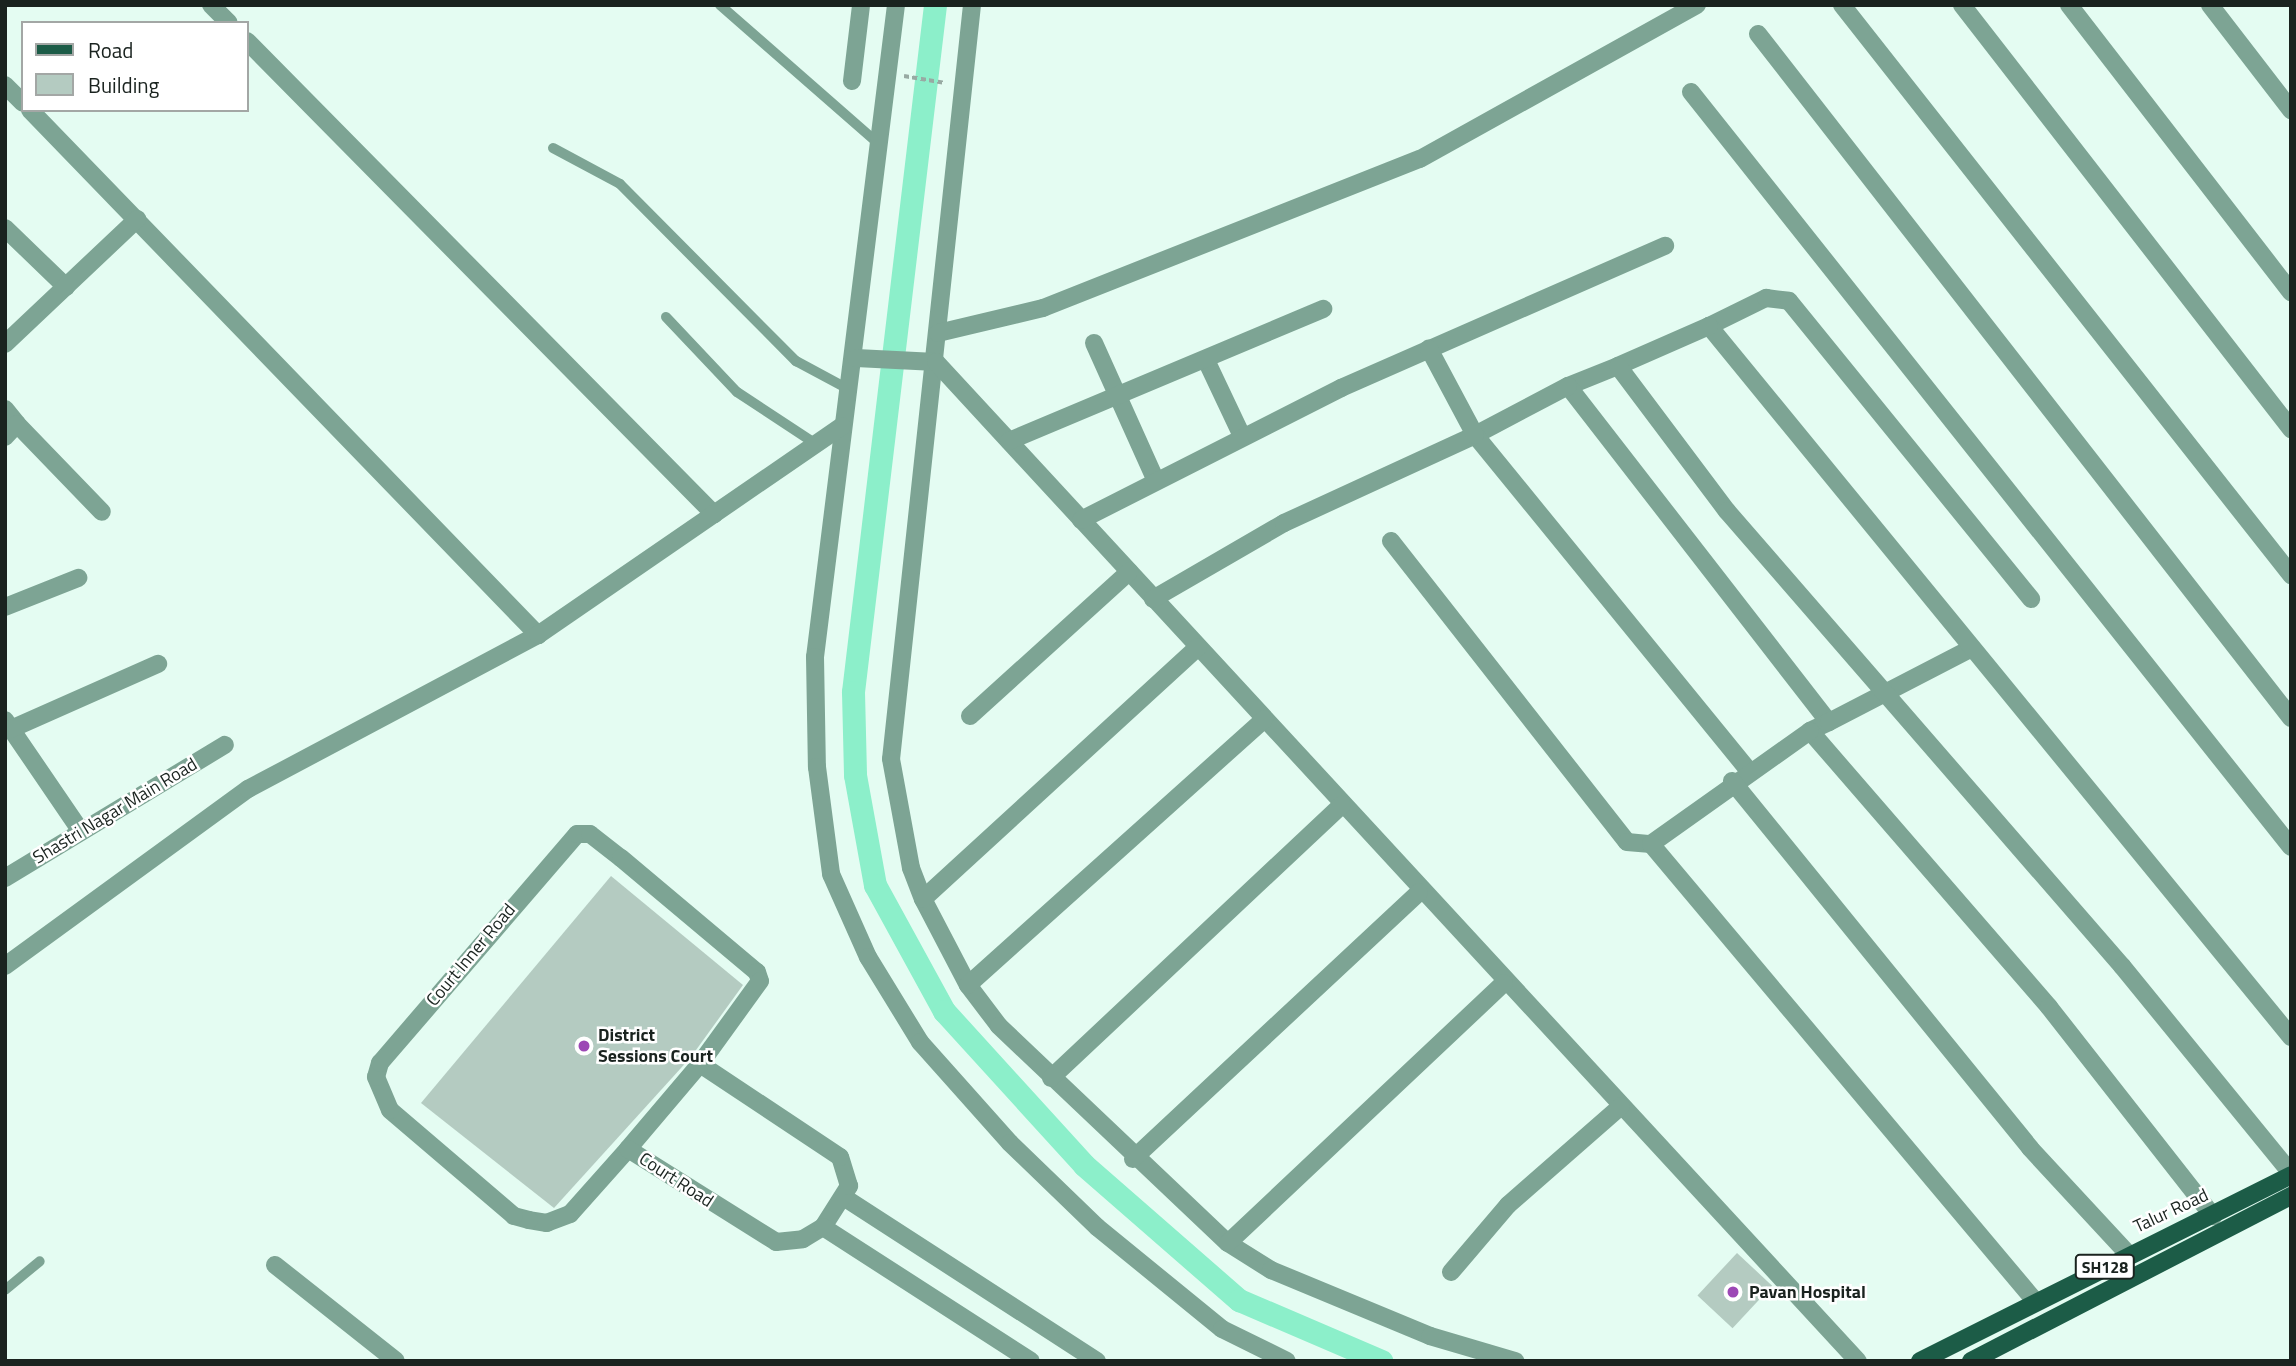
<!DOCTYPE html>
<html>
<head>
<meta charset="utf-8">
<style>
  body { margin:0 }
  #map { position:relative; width:2296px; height:1366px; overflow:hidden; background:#e4fcf2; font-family:"Titillium Web",sans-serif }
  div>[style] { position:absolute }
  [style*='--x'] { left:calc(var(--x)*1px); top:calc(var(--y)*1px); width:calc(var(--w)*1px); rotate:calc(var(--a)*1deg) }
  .canal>* { height:23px; margin:-11.5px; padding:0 11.5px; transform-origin:11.5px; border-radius:11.5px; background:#8cefca }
  .building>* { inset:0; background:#b4cbc1; transform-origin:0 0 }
  .path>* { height:3.5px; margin-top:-1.75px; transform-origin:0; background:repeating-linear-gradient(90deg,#98aaa3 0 5px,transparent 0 8.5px) }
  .service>* { height:10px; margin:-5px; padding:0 5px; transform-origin:5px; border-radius:5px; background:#7da494 }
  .minor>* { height:18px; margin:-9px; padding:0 9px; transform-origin:9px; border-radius:9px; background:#7da494 }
  .tertiary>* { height:18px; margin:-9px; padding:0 9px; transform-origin:9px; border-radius:9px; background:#7da494 }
  .primary>* { height:18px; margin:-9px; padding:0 9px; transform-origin:9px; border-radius:9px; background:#1c5c47 }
  .dots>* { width:19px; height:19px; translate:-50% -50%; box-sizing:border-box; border:4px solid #fff; border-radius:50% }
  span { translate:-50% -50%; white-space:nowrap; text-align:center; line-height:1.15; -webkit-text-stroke:5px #fff; paint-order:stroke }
  .shield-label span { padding:2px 5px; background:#fff; border:2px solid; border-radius:5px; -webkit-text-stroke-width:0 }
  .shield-label { font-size:16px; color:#1a231f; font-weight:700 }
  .street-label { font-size:18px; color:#1a231f }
  .poi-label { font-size:18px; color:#1a231f; font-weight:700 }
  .left { translate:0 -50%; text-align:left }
  .frame { position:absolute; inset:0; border:7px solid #1a231f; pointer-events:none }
  .legend { position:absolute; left:21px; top:21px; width:228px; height:91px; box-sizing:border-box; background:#fff; border:2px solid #a3a7a5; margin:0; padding:9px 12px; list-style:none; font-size:21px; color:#1a231f }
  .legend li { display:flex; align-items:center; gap:14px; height:35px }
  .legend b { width:35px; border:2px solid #a3a7a5 }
</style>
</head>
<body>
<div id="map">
  <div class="canal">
    <i style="--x:935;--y:5;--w:692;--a:96.81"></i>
    <i style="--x:853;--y:692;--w:83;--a:88.6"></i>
    <i style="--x:855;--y:775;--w:112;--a:79.7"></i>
    <i style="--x:875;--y:885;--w:144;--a:61.3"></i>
    <i style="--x:944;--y:1011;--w:208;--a:47.7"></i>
    <i style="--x:1084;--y:1165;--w:206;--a:41.1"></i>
    <i style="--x:1239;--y:1300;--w:155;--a:23.2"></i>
  </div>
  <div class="building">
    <i style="clip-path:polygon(611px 876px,743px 985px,691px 1057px,554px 1208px,421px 1103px)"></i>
    <i style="left:1737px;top:1253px;width:48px;height:58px;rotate:43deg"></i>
  </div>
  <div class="path">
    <i style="--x:904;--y:76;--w:42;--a:9.7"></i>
  </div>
  <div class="service">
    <i style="--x:720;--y:5;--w:213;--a:41.2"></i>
    <i style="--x:553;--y:148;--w:76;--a:28.2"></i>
    <i style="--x:620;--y:184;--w:250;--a:45.2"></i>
    <i style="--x:796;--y:361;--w:61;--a:28.2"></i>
    <i style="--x:666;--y:317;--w:103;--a:46.6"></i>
    <i style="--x:737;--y:392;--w:95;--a:33.4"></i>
    <i style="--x:5;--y:1290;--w:45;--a:-39.6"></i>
  </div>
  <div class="minor">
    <i style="--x:211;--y:5;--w:25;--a:45"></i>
    <i style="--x:896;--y:5;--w:657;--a:97.08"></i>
    <i style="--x:815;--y:657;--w:110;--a:89"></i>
    <i style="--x:817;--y:767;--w:108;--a:82.5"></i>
    <i style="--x:831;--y:874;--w:91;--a:66"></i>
    <i style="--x:868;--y:957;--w:100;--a:58.5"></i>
    <i style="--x:920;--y:1042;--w:135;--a:48.3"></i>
    <i style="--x:1010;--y:1143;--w:121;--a:44"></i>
    <i style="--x:1097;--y:1227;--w:161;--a:39.2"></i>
    <i style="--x:1222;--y:1329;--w:72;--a:26.2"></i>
    <i style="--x:972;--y:5;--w:758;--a:96.13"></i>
    <i style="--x:891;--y:759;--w:111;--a:79.6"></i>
    <i style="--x:911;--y:868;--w:33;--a:69"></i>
    <i style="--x:923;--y:899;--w:97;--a:62.4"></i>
    <i style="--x:968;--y:985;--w:51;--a:52.9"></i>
    <i style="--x:999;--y:1026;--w:315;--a:43.5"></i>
    <i style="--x:1228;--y:1243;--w:51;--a:32.1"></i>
    <i style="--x:1271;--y:1270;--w:172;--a:22.5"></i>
    <i style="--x:1430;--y:1336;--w:89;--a:16.4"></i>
    <i style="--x:1842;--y:5;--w:726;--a:51.77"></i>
    <i style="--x:1962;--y:5;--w:537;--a:52.19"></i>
    <i style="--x:2069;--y:5;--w:363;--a:52.3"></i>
    <i style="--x:2210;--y:5;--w:133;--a:52.4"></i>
    <i style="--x:1758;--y:34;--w:867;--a:52.07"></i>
    <i style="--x:247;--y:41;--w:665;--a:45.37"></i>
    <i style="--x:852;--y:81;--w:77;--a:-83.2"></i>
    <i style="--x:5;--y:85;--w:25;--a:45"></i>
    <i style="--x:1691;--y:92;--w:964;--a:51.53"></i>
    <i style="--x:30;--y:110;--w:731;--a:45.94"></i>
    <i style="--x:5;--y:228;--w:85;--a:44"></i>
    <i style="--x:1709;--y:326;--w:64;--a:-26.2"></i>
    <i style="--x:1766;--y:298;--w:23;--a:7"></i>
    <i style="--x:1789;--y:301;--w:384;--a:50.9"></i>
    <i style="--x:938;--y:333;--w:108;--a:-13.4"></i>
    <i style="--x:1043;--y:308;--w:405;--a:-21.6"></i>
    <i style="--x:1420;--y:159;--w:317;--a:-29.1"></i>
    <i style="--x:1094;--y:343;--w:151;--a:65.8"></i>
    <i style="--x:5;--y:344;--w:182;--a:-43.4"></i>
    <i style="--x:856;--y:358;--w:80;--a:2.9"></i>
    <i style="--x:936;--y:362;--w:1359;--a:47.3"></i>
    <i style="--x:1206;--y:360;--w:84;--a:64.7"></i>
    <i style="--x:1618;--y:366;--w:54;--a:158.2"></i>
    <i style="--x:1568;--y:386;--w:425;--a:52.2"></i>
    <i style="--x:1829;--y:722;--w:21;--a:155"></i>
    <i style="--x:1810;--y:731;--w:365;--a:49.1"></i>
    <i style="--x:2049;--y:1007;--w:266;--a:51.9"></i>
    <i style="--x:1568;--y:386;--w:105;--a:152.2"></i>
    <i style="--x:1475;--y:435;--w:432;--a:50.8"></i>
    <i style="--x:5;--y:409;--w:19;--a:51"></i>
    <i style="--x:17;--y:424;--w:18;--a:133"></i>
    <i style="--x:17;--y:424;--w:122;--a:46"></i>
    <i style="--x:1009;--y:441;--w:341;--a:-22.8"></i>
    <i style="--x:1081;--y:520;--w:292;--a:-26.9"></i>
    <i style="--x:1341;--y:388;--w:354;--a:-23.7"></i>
    <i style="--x:1391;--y:541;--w:382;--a:51.9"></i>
    <i style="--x:1627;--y:842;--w:24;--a:5"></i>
    <i style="--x:1153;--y:599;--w:151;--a:-30.1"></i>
    <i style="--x:1284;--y:523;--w:210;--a:-24.7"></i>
    <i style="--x:1475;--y:435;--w:98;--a:-118.1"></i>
    <i style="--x:5;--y:607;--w:79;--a:-21.7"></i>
    <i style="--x:970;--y:716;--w:215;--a:-42.2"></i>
    <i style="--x:5;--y:720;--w:133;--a:55.7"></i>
    <i style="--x:1829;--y:722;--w:161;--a:-27.4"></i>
    <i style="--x:11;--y:729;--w:161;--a:-23.9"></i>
    <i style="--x:1810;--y:731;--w:195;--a:144.6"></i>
    <i style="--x:1651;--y:844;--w:597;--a:49.96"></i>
    <i style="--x:1732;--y:781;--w:473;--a:50.9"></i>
    <i style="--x:2030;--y:1148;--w:146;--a:47.2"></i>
    <i style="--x:5;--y:878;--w:257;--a:-31.2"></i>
    <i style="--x:923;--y:899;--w:373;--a:-42.5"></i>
    <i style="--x:5;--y:966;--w:301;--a:-36.1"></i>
    <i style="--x:248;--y:789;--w:328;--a:-28"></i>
    <i style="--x:538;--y:635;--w:369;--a:-34.5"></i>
    <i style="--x:968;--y:985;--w:398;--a:-41.9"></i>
    <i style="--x:2291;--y:1037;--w:919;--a:-129.3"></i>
    <i style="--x:1709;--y:326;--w:99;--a:156.3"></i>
    <i style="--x:1618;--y:366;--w:181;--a:53.1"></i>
    <i style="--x:1727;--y:511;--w:603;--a:49.04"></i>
    <i style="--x:2122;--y:966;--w:267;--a:50.8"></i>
    <i style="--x:1051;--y:1078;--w:399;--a:-43.2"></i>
    <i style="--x:1133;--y:1159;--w:391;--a:-43"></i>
    <i style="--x:1228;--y:1243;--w:379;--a:-43.3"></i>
    <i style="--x:275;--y:1265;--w:154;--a:38.4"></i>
    <i style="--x:1451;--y:1272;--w:88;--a:-49.6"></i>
    <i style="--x:1508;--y:1205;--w:150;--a:-41.2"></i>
  </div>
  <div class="tertiary">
    <i style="--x:628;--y:1149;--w:87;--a:131.7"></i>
    <i style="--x:570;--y:1214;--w:25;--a:159"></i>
    <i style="--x:547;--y:1223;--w:18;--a:-171"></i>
    <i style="--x:529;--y:1220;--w:16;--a:-165"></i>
    <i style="--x:514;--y:1216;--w:163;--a:-139.5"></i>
    <i style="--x:390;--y:1110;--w:36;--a:-113"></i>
    <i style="--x:376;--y:1077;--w:15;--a:-74"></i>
    <i style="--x:380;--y:1063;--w:302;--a:-49.3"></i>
    <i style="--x:577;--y:834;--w:13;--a:0"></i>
    <i style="--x:590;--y:834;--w:39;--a:38"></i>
    <i style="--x:621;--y:858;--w:177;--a:40"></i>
    <i style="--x:757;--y:972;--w:9;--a:72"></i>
    <i style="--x:760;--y:981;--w:102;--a:125.9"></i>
    <i style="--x:845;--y:1198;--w:300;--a:32.9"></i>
    <i style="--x:823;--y:1227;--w:49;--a:-57.6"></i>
    <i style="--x:849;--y:1186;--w:30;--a:-107"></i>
    <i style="--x:840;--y:1157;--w:168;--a:-146.4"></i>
    <i style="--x:700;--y:1064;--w:111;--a:130.3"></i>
    <i style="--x:628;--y:1149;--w:175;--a:32.1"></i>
    <i style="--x:776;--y:1242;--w:27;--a:-6"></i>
    <i style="--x:803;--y:1239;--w:23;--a:-31"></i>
    <i style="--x:823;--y:1227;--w:247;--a:32.8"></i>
  </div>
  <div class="primary">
    <i style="--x:1920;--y:1361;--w:415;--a:-26.6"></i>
    <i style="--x:1971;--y:1361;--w:360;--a:-27.3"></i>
  </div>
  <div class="dots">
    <i style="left:584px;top:1046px;background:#9c47b5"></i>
    <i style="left:1733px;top:1292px;background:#9c47b5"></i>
  </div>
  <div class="shield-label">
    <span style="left:2105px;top:1267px">SH128</span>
  </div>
  <div class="street-label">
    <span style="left:115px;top:811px;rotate:-31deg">Shastri Nagar Main Road</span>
    <span style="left:471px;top:955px;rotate:-50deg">Court Inner Road</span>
    <span style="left:676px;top:1180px;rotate:33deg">Court Road</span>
    <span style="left:2171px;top:1211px;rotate:-25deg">Talur Road</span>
  </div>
  <div class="poi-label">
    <span class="left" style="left:598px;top:1046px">District<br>Sessions Court</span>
    <span class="left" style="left:1749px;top:1292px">Pavan Hospital</span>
  </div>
  <div class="frame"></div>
  <ul class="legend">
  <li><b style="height:9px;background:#1c5c47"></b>Road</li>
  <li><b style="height:19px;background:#b4cbc1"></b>Building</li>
  </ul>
</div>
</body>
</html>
